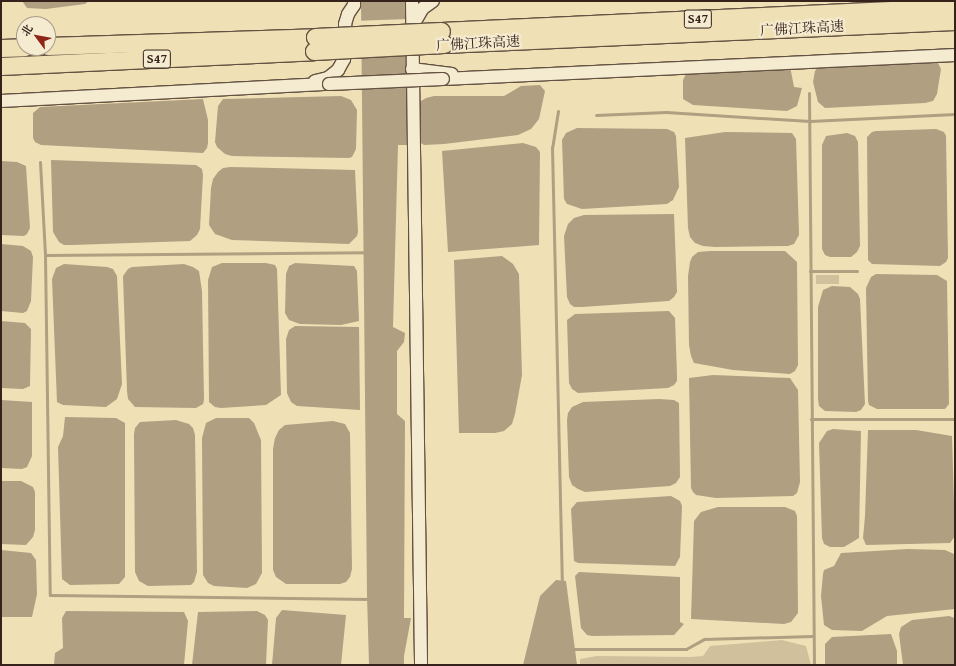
<!DOCTYPE html>
<html>
<head>
<meta charset="utf-8">
<style>
  body { margin:0 }
  #map { position:relative; width:956px; height:666px; overflow:hidden; background:#f0e0b6; font-family:"Gentium Book Plus","Noto Serif SC",serif }
  div>[style] { position:absolute }
  [style*='--x'] { left:calc(var(--x)*1px); top:calc(var(--y)*1px); width:calc(var(--w)*1px); rotate:calc(var(--a)*1deg) }
  .green>* { inset:0; background:#d0c09c; transform-origin:0 0 }
  .water>* { inset:0; background:#b09f81 }
  .pier>* { inset:0; background:#f0e0b6; transform-origin:0 0 }
  .stream>* { height:3px; margin:-1.5px; padding:0 1.5px; transform-origin:1.5px; border-radius:1.5px; background:#b09f81 }
  .roads { filter:drop-shadow(1px 0 #635242) drop-shadow(-1px 0 #635242) drop-shadow(0 1px #635242) drop-shadow(0 -1px #635242) }
  .minor>* { height:12px; margin:-6px; padding:0 6px; transform-origin:6px; border-radius:6px; background:#f5ebd0 }
  .highway>* { height:17px; margin:-8.5px; padding:0 8.5px; transform-origin:8.5px; border-radius:8.5px; background:#f0e0b6 }
  .bridges { filter:drop-shadow(1px 0 #635242) drop-shadow(-1px 0 #635242) drop-shadow(0 1px #635242) drop-shadow(0 -1px #635242) }
  .minor-bridge>* { height:12px; margin:-6px; padding:0 6px; transform-origin:6px; border-radius:6px; background:#f5ebd0 }
  .highway-bridge>* { height:17px; margin:-8.5px; padding:0 8.5px; transform-origin:8.5px; border-radius:8.5px; background:#f0e0b6 }
  span { translate:-50% -50%; white-space:nowrap; text-align:center; line-height:1.15; -webkit-text-stroke:4px #f5ebd0; paint-order:stroke }
  .shield-label span { padding:1px 3px; background:#f5ebd0; border:1px solid; border-radius:3px; -webkit-text-stroke-width:0 }
  .shield-label { font-size:13px; color:#34221b; font-weight:700 }
  .street-label { font-size:14px; color:#34221b }
  .frame { position:absolute; inset:0; border:2px solid #34221b; pointer-events:none }
  .north { position:absolute; left:16px; top:16px; width:40px; height:40px; box-sizing:border-box; background:#f5ebd0; border:1px solid #a89b88; border-radius:50%; rotate:302deg; font-size:11px; font-weight:700; line-height:16px; text-align:center; color:#34221b }
  .north::after { content:''; display:block; margin:auto; width:14px; height:18px; background:#8f2418; clip-path:polygon(50% 0,100% 100%,50% 72%,0 100%) }
</style>
</head>
<body>
<div id="map">
  <div class="green">
    <i style="left:816px;top:275px;width:23px;height:9px"></i>
    <i style="clip-path:polygon(782px 640px,806px 646px,811px 665px,580px 665px,580px 659px,597px 656px,690px 657px,703px 656px,710px 646px)"></i>
  </div>
  <div class="water">
    <i style="clip-path:polygon(22px 1px,89px 1px,85px 4px,46px 9px,27px 8px)"></i>
    <i style="clip-path:polygon(361px 1px,405px 1px,407px 145px,398px 145px,393px 327px,405px 333px,404px 342px,397px 351px,397px 414px,405px 421px,404px 618px,411px 618px,404px 656px,404px 665px,369px 665px,367px 595px)"></i>
    <i style="clip-path:polygon(937px 61px,941px 69px,937px 94px,933px 101px,925px 103px,825px 108px,818px 102px,813px 82px,815px 71px,818px 67px)"></i>
    <i style="clip-path:polygon(790px 66px,794px 87px,802px 88px,797px 106px,787px 111px,693px 105px,683px 99px,683px 80px,687px 72px)"></i>
    <i style="clip-path:polygon(540px 85px,545px 91px,539px 119px,531px 129px,518px 135px,444px 144px,424px 145px,419px 142px,417px 109px,421px 101px,426px 98px,434px 96px,504px 96px,521px 86px)"></i>
    <i style="clip-path:polygon(341px 96px,351px 100px,357px 110px,356px 149px,352px 157px,349px 158px,232px 156px,225px 154px,217px 147px,215px 142px,218px 106px,223px 99px)"></i>
    <i style="clip-path:polygon(203px 99px,208px 120px,208px 143px,207px 148px,203px 153px,41px 145px,35px 142px,33px 138px,33px 113px,40px 107px)"></i>
    <i style="clip-path:polygon(577px 128px,667px 129px,674px 132px,676px 136px,679px 187px,673px 200px,667px 204px,582px 209px,567px 204px,564px 199px,562px 140px,566px 133px)"></i>
    <i style="clip-path:polygon(936px 129px,944px 132px,946px 136px,948px 258px,946px 262px,940px 266px,872px 264px,868px 260px,868px 256px,867px 137px,872px 132px,876px 131px)"></i>
    <i style="clip-path:polygon(725px 132px,792px 133px,796px 139px,799px 235px,794px 244px,788px 246px,715px 247px,703px 246px,695px 243px,690px 237px,688px 228px,685px 138px)"></i>
    <i style="clip-path:polygon(847px 133px,855px 136px,858px 142px,860px 246px,857px 252px,851px 257px,830px 257px,825px 255px,822px 249px,822px 145px,826px 136px)"></i>
    <i style="clip-path:polygon(523px 143px,536px 147px,540px 152px,539px 245px,448px 252px,442px 151px)"></i>
    <i style="clip-path:polygon(51px 160px,196px 165px,202px 169px,203px 175px,200px 229px,197px 235px,190px 241px,72px 245px,64px 245px,59px 242px,53px 232px)"></i>
    <i style="clip-path:polygon(1px 161px,17px 162px,26px 166px,30px 228px,27px 234px,24px 236px,1px 235px)"></i>
    <i style="clip-path:polygon(230px 167px,355px 170px,358px 232px,357px 236px,349px 244px,232px 240px,215px 234px,209px 225px,211px 188px,213px 179px,218px 172px,223px 168px)"></i>
    <i style="clip-path:polygon(674px 214px,677px 292px,674px 297px,669px 301px,582px 307px,574px 307px,570px 304px,567px 297px,564px 236px,568px 224px,574px 218px,584px 215px)"></i>
    <i style="clip-path:polygon(1px 244px,23px 246px,31px 251px,33px 257px,31px 301px,27px 311px,23px 313px,1px 311px)"></i>
    <i style="clip-path:polygon(710px 251px,785px 251px,797px 262px,798px 365px,795px 371px,790px 374px,733px 370px,694px 363px,691px 356px,689px 345px,688px 276px,690px 262px,692px 257px,698px 252px)"></i>
    <i style="clip-path:polygon(502px 256px,513px 264px,519px 274px,522px 375px,515px 414px,512px 424px,504px 431px,495px 433px,459px 433px,454px 260px)"></i>
    <i style="clip-path:polygon(222px 263px,266px 263px,275px 265px,277px 269px,281px 395px,266px 405px,221px 408px,215px 407px,209px 402px,208px 280px,212px 267px)"></i>
    <i style="clip-path:polygon(295px 263px,354px 266px,357px 271px,359px 321px,341px 325px,300px 324px,289px 320px,285px 313px,286px 274px,289px 266px)"></i>
    <i style="clip-path:polygon(64px 264px,107px 267px,113px 269px,117px 276px,122px 384px,117px 399px,106px 407px,63px 405px,57px 402px,52px 279px,56px 268px)"></i>
    <i style="clip-path:polygon(184px 264px,193px 267px,199px 271px,202px 291px,204px 400px,203px 404px,196px 408px,135px 407px,128px 399px,127px 391px,123px 276px,128px 269px,132px 267px)"></i>
    <i style="clip-path:polygon(876px 274px,937px 275px,947px 281px,949px 404px,945px 409px,877px 409px,869px 405px,868px 401px,866px 288px,871px 277px)"></i>
    <i style="clip-path:polygon(832px 286px,850px 287px,858px 294px,860px 299px,865px 404px,861px 410px,856px 412px,825px 411px,819px 406px,818px 399px,818px 307px,823px 290px)"></i>
    <i style="clip-path:polygon(669px 311px,675px 318px,677px 375px,677px 381px,674px 385px,668px 388px,578px 393px,572px 389px,569px 383px,567px 320px,575px 314px)"></i>
    <i style="clip-path:polygon(1px 321px,25px 323px,31px 329px,30px 386px,23px 389px,1px 388px)"></i>
    <i style="clip-path:polygon(295px 326px,359px 327px,360px 410px,297px 406px,291px 402px,287px 393px,286px 339px,289px 330px)"></i>
    <i style="clip-path:polygon(713px 375px,790px 378px,798px 390px,800px 482px,797px 493px,793px 496px,716px 498px,696px 495px,693px 492px,691px 488px,689px 378px)"></i>
    <i style="clip-path:polygon(659px 399px,674px 400px,679px 403px,680px 477px,676px 483px,670px 486px,585px 492px,578px 489px,572px 485px,569px 477px,567px 420px,568px 413px,572px 407px,583px 402px)"></i>
    <i style="clip-path:polygon(1px 400px,32px 402px,32px 456px,27px 467px,22px 469px,1px 468px)"></i>
    <i style="clip-path:polygon(65px 417px,116px 418px,125px 423px,125px 577px,119px 584px,70px 585px,62px 579px,58px 447px,63px 436px)"></i>
    <i style="clip-path:polygon(216px 418px,249px 418px,254px 423px,261px 440px,262px 573px,256px 584px,247px 588px,214px 586px,208px 583px,203px 575px,202px 438px,206px 423px)"></i>
    <i style="clip-path:polygon(176px 420px,189px 424px,193px 428px,195px 435px,197px 572px,194px 582px,191px 585px,148px 586px,139px 581px,135px 572px,134px 434px,135px 428px,140px 422px)"></i>
    <i style="clip-path:polygon(333px 421px,345px 424px,350px 433px,352px 569px,350px 577px,346px 582px,340px 584px,286px 584px,276px 577px,273px 570px,273px 449px,275px 438px,279px 430px,285px 425px)"></i>
    <i style="clip-path:polygon(833px 429px,861px 431px,859px 538px,844px 547px,830px 547px,824px 544px,822px 538px,819px 443px,827px 431px)"></i>
    <i style="clip-path:polygon(868px 430px,916px 430px,952px 436px,955px 536px,950px 543px,866px 545px,863px 538px,865px 516px)"></i>
    <i style="clip-path:polygon(1px 481px,21px 481px,33px 487px,35px 492px,35px 530px,33px 537px,26px 545px,1px 544px)"></i>
    <i style="clip-path:polygon(671px 496px,680px 501px,682px 506px,680px 557px,675px 566px,578px 563px,574px 561px,571px 509px,577px 502px)"></i>
    <i style="clip-path:polygon(718px 507px,785px 507px,795px 511px,797px 516px,798px 613px,791px 622px,784px 624px,691px 619px,694px 521px,701px 512px)"></i>
    <i style="clip-path:polygon(908px 549px,945px 550px,954px 554px,955px 609px,887px 616px,862px 631px,832px 630px,824px 625px,821px 596px,823px 574px,824px 570px,834px 566px,841px 553px)"></i>
    <i style="clip-path:polygon(1px 550px,31px 553px,36px 560px,37px 594px,32px 617px,1px 617px)"></i>
    <i style="clip-path:polygon(579px 572px,680px 577px,680px 622px,684px 624px,674px 635px,592px 636px,587px 635px,581px 628px,575px 576px)"></i>
    <i style="clip-path:polygon(556px 580px,566px 581px,577px 665px,523px 665px,540px 596px)"></i>
    <i style="clip-path:polygon(282px 610px,346px 615px,341px 665px,272px 665px,276px 618px)"></i>
    <i style="clip-path:polygon(66px 611px,184px 612px,188px 621px,184px 665px,54px 665px,55px 653px,63px 648px,62px 618px)"></i>
    <i style="clip-path:polygon(257px 611px,265px 615px,268px 620px,266px 665px,192px 665px,198px 612px)"></i>
    <i style="clip-path:polygon(949px 616px,955px 618px,955px 665px,903px 665px,899px 634px,901px 627px,912px 620px)"></i>
    <i style="clip-path:polygon(891px 634px,897px 651px,897px 665px,825px 665px,825px 644px,832px 637px)"></i>
  </div>
  <div class="pier">
    <i style="left:408px;top:19px;width:37px;height:48px;rotate:88deg"></i>
  </div>
  <div class="stream">
    <i style="--x:809;--y:93;--w:572;--a:89.5"></i>
    <i style="--x:558;--y:111;--w:36;--a:99"></i>
    <i style="--x:552;--y:147;--w:438;--a:88.7"></i>
    <i style="--x:596;--y:115;--w:70;--a:-2.5"></i>
    <i style="--x:666;--y:112;--w:144;--a:3.6"></i>
    <i style="--x:810;--y:121;--w:145;--a:-2.8"></i>
    <i style="--x:40;--y:162;--w:93;--a:86.9"></i>
    <i style="--x:45;--y:255;--w:340;--a:89.2"></i>
    <i style="--x:50;--y:595;--w:319;--a:0.7"></i>
    <i style="--x:45;--y:255;--w:322;--a:-0.5"></i>
    <i style="--x:810;--y:271;--w:47;--a:0"></i>
    <i style="--x:811;--y:419;--w:144;--a:0"></i>
    <i style="--x:573;--y:649;--w:113;--a:0"></i>
    <i style="--x:686;--y:649;--w:21;--a:-29"></i>
    <i style="--x:704;--y:639;--w:108;--a:-1.6"></i>
  </div>
  <div class="roads">
    <div class="minor">
      <i style="--x:412;--y:1;--w:664;--a:89.22"></i>
      <i style="--x:413;--y:25;--w:20;--a:-60"></i>
      <i style="--x:423;--y:8;--w:12;--a:-35"></i>
      <i style="--x:412;--y:69;--w:40;--a:7.1"></i>
      <i style="--x:443;--y:79;--w:513;--a:-2.68"></i>
      <i style="--x:315;--y:81;--w:13;--a:-13"></i>
      <i style="--x:328;--y:78;--w:13;--a:-39"></i>
      <i style="--x:338;--y:70;--w:13;--a:-61"></i>
      <i style="--x:344;--y:59;--w:35;--a:-88"></i>
      <i style="--x:345;--y:24;--w:10;--a:-73"></i>
      <i style="--x:348;--y:14;--w:11;--a:-56"></i>
      <i style="--x:354;--y:5;--w:4;--a:-90"></i>
      <i style="--x:1;--y:101;--w:328;--a:-3"></i>
    </div>
    <div class="highway">
      <i style="--x:441;--y:31;--w:515;--a:-2.67"></i>
      <i style="--x:444;--y:44;--w:512;--a:-2.58"></i>
      <i style="--x:48;--y:46;--w:267;--a:-1.9"></i>
      <i style="--x:1;--y:48;--w:23;--a:-2"></i>
      <i style="--x:1;--y:66;--w:313;--a:-2.7"></i>
    </div>
  </div>
  <div class="bridges">
    <div class="minor-bridge">
      <i style="--x:329;--y:84;--w:114;--a:-2.5"></i>
    </div>
    <div class="highway-bridge">
      <i style="--x:315;--y:37;--w:126;--a:-2.7"></i>
      <i style="--x:314;--y:51;--w:130;--a:-3.1"></i>
    </div>
  </div>
  <div class="shield-label">
    <span style="left:698px;top:19px">S47</span>
    <span style="left:157px;top:59px">S47</span>
  </div>
  <div class="street-label">
    <span style="left:802px;top:28px;rotate:-3deg">广佛江珠高速</span>
    <span style="left:478px;top:43px;rotate:-3deg">广佛江珠高速</span>
  </div>
  <div class="frame"></div>
  <div class="north">北</div>
</div>
</body>
</html>
